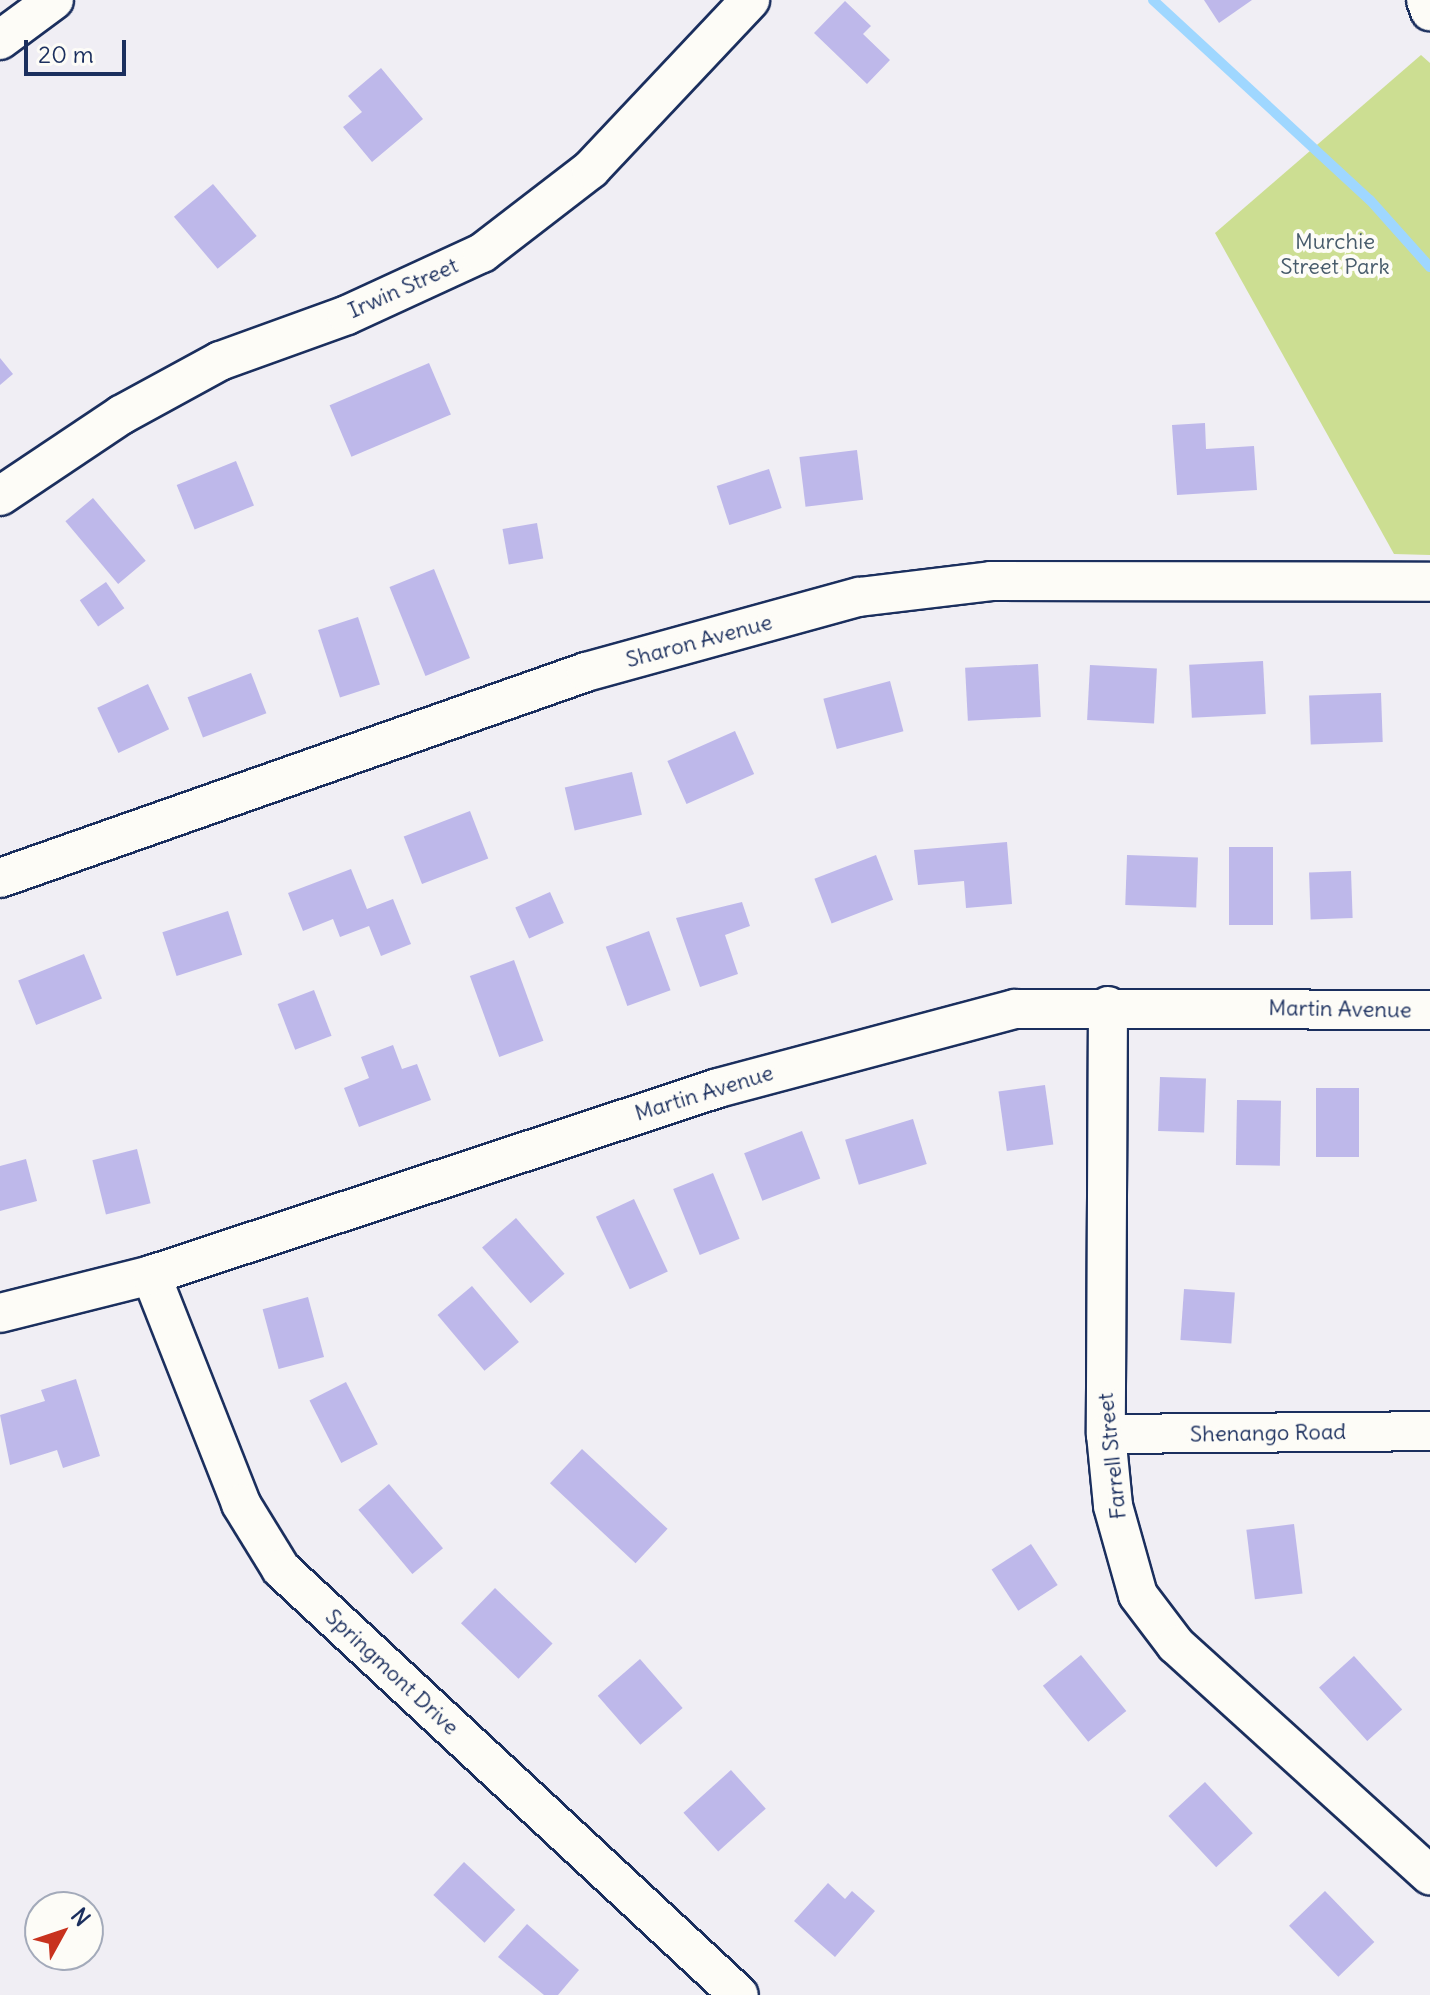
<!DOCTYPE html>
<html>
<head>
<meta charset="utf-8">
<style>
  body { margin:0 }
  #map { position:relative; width:1430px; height:1995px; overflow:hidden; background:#f0eef4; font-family:Delius,sans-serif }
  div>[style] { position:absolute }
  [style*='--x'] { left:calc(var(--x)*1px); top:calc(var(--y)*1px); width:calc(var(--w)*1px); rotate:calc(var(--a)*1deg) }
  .green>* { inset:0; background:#ccde92 }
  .stream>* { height:10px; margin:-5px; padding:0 5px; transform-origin:5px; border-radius:5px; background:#9fd7ff }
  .building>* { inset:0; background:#beb8ea; transform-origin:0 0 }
  .roads { filter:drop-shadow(2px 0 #1b2f5e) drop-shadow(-2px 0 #1b2f5e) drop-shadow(0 2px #1b2f5e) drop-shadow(0 -2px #1b2f5e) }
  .minor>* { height:38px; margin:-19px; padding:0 19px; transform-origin:19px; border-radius:19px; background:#fdfcf7 }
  span { translate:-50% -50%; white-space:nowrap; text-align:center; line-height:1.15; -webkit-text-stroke:8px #fdfcf7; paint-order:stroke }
  .park-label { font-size:22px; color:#475b6b }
  .street-label { font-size:22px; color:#1b2f5e }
  .north { position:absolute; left:24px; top:1891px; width:80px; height:80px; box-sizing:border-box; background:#fdfcf7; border:2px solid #a3aaba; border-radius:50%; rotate:50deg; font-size:22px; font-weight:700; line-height:32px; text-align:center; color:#1b2f5e }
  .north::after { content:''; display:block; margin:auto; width:28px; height:36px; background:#c8321e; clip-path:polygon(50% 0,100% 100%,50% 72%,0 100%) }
  .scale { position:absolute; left:24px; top:40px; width:102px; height:36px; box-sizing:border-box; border:4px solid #1b2f5e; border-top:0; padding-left:10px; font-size:24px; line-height:28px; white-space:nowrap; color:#1b2f5e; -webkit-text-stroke:6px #fdfcf7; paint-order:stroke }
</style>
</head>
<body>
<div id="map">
  <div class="green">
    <i style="clip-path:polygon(1421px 55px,1430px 63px,1430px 555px,1394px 554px,1215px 233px)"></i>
  </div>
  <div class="stream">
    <i style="--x:1153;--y:0;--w:295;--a:42.7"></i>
    <i style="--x:1370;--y:200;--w:90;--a:48.2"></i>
  </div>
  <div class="building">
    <i style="clip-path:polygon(1204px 0,1252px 0,1219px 23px)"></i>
    <i style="clip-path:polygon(845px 1px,871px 26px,863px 34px,890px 60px,867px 84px,814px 33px)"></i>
    <i style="clip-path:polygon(381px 68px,423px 119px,372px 162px,343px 127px,362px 112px,348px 96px)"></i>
    <i style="left:213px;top:184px;width:68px;height:51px;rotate:50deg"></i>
    <i style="clip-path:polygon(0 358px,13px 374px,0 385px)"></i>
    <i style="left:429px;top:363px;width:56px;height:108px;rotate:67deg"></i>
    <i style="clip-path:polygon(1205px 423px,1206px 449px,1254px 446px,1257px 490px,1177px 495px,1172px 425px)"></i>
    <i style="left:857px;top:450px;width:50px;height:58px;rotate:83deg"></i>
    <i style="left:236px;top:461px;width:48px;height:64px;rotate:68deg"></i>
    <i style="left:769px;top:469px;width:41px;height:55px;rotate:72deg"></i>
    <i style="left:93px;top:498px;width:82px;height:36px;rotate:50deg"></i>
    <i style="left:537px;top:523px;width:36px;height:35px;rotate:80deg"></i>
    <i style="left:434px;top:569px;width:96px;height:48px;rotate:68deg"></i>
    <i style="left:106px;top:582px;width:32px;height:32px;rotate:55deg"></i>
    <i style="left:358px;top:617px;width:71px;height:42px;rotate:72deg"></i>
    <i style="left:1263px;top:661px;width:53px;height:74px;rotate:87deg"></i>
    <i style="left:1038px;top:664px;width:53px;height:73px;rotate:87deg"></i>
    <i style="left:1090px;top:665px;width:67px;height:55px;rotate:3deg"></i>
    <i style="left:251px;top:673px;width:43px;height:68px;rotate:69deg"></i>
    <i style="left:890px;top:681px;width:52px;height:69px;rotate:75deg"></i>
    <i style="left:148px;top:684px;width:50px;height:56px;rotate:65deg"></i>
    <i style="left:1381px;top:693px;width:49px;height:72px;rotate:88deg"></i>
    <i style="left:735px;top:731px;width:47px;height:74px;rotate:66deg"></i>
    <i style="left:632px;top:772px;width:44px;height:69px;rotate:77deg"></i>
    <i style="left:470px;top:811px;width:51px;height:71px;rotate:69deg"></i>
    <i style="clip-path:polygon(1007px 842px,1012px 904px,966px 908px,964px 881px,918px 885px,914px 850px)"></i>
    <i style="left:1229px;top:847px;width:44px;height:78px"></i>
    <i style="left:876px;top:855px;width:48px;height:66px;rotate:69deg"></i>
    <i style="left:1127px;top:855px;width:71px;height:50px;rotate:2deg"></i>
    <i style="clip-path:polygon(351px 869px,367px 909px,393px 899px,411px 944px,381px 956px,369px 926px,340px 937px,333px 919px,303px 931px,288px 893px)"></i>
    <i style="left:1351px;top:871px;width:47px;height:42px;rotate:88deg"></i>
    <i style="left:550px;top:892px;width:34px;height:38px;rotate:66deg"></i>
    <i style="clip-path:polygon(742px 902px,750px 926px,725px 935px,738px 974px,700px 987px,676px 918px)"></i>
    <i style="left:228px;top:911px;width:46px;height:69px;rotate:72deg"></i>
    <i style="left:649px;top:931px;width:63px;height:46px;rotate:70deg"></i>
    <i style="left:84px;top:954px;width:48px;height:71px;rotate:68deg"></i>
    <i style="left:514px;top:960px;width:86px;height:47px;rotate:70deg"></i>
    <i style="left:314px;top:990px;width:49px;height:39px;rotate:69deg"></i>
    <i style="clip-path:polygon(393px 1045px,402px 1069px,417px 1064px,431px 1100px,359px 1127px,344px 1088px,369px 1078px,361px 1057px)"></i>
    <i style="left:1160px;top:1077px;width:46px;height:54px;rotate:2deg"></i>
    <i style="left:1045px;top:1085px;width:60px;height:47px;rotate:82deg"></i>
    <i style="left:1316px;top:1088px;width:43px;height:69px"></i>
    <i style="left:1237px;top:1100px;width:44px;height:65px;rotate:1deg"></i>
    <i style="left:913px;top:1119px;width:47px;height:71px;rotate:73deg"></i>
    <i style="left:802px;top:1131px;width:51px;height:62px;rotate:69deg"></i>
    <i style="left:137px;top:1149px;width:56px;height:46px;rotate:76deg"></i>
    <i style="clip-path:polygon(26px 1159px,37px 1201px,0 1211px,0 1166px)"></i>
    <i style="left:713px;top:1173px;width:71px;height:43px;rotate:68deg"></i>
    <i style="left:634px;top:1199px;width:80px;height:42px;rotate:65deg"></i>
    <i style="left:516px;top:1218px;width:74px;height:45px;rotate:49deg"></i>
    <i style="left:472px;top:1286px;width:73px;height:45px;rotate:50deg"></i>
    <i style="left:1184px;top:1289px;width:51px;height:51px;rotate:4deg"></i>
    <i style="left:308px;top:1297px;width:62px;height:47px;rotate:75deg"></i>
    <i style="clip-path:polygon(76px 1379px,100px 1456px,63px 1468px,57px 1450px,10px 1465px,0 1415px,45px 1401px,41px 1390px)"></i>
    <i style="left:346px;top:1382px;width:70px;height:41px;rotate:63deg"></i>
    <i style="left:582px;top:1449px;width:117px;height:47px;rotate:43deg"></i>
    <i style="left:389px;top:1484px;width:84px;height:40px;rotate:50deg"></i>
    <i style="left:1294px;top:1524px;width:70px;height:48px;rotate:83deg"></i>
    <i style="left:1031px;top:1544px;width:49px;height:47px;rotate:57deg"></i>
    <i style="left:495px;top:1588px;width:80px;height:49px;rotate:44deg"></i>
    <i style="left:1081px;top:1655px;width:72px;height:49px;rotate:51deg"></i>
    <i style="left:1354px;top:1656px;width:72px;height:47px;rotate:48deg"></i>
    <i style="left:640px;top:1659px;width:65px;height:56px;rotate:49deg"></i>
    <i style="left:731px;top:1770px;width:52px;height:64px;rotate:48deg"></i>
    <i style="left:1205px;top:1782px;width:70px;height:50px;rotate:47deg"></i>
    <i style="left:464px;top:1862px;width:70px;height:45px;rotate:43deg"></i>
    <i style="clip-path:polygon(828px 1883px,845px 1899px,852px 1891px,875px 1911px,835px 1957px,794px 1921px)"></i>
    <i style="left:1325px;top:1891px;width:71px;height:50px;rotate:46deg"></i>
    <i style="clip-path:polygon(527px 1924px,579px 1970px,558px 1995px,544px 1995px,498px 1957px)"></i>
  </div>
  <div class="roads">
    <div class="minor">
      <i style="--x:1426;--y:0;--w:12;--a:70"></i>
      <i style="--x:0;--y:40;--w:67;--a:-36.5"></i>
      <i style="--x:0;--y:496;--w:146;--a:-33.8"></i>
      <i style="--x:121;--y:415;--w:113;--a:-28.6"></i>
      <i style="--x:220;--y:361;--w:135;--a:-19.9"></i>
      <i style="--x:347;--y:315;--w:149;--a:-24.7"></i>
      <i style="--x:482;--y:253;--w:138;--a:-37.6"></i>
      <i style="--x:591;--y:169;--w:232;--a:-46.7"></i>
      <i style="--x:0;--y:878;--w:621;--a:-19.37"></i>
      <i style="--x:586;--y:672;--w:283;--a:-15.4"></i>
      <i style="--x:859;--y:597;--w:133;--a:-6.9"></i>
      <i style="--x:991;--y:581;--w:439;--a:0.1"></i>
      <i style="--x:1108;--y:1006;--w:428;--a:90.3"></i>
      <i style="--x:1106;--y:1434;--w:72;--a:84.4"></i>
      <i style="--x:1113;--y:1506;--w:92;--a:74.3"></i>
      <i style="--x:1138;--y:1595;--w:63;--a:52.8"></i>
      <i style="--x:1176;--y:1645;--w:343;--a:42.2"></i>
      <i style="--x:151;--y:1275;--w:246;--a:68.5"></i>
      <i style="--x:241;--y:1504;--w:76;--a:58.4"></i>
      <i style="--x:281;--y:1569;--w:625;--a:42.93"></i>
      <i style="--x:0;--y:1313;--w:156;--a:-14.1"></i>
      <i style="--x:151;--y:1275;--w:597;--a:-18.25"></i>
      <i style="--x:718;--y:1088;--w:307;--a:-14.9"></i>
      <i style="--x:1015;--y:1009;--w:415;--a:0.1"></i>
      <i style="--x:1106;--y:1434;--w:324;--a:-0.5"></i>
    </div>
  </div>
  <div class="park-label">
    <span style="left:1335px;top:254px">Murchie<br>Street Park</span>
  </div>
  <div class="street-label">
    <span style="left:403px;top:288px;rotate:-24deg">Irwin Street</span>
    <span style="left:699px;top:641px;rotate:-15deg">Sharon Avenue</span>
    <span style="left:1340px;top:1009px;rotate:1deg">Martin Avenue</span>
    <span style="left:704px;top:1093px;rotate:-17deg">Martin Avenue</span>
    <span style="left:1268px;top:1433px;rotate:-1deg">Shenango Road</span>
    <span style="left:1112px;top:1456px;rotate:-96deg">Farrell Street</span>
    <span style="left:392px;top:1672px;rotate:43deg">Springmont Drive</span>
  </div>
  <div class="north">N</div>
  <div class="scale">20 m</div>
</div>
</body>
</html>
